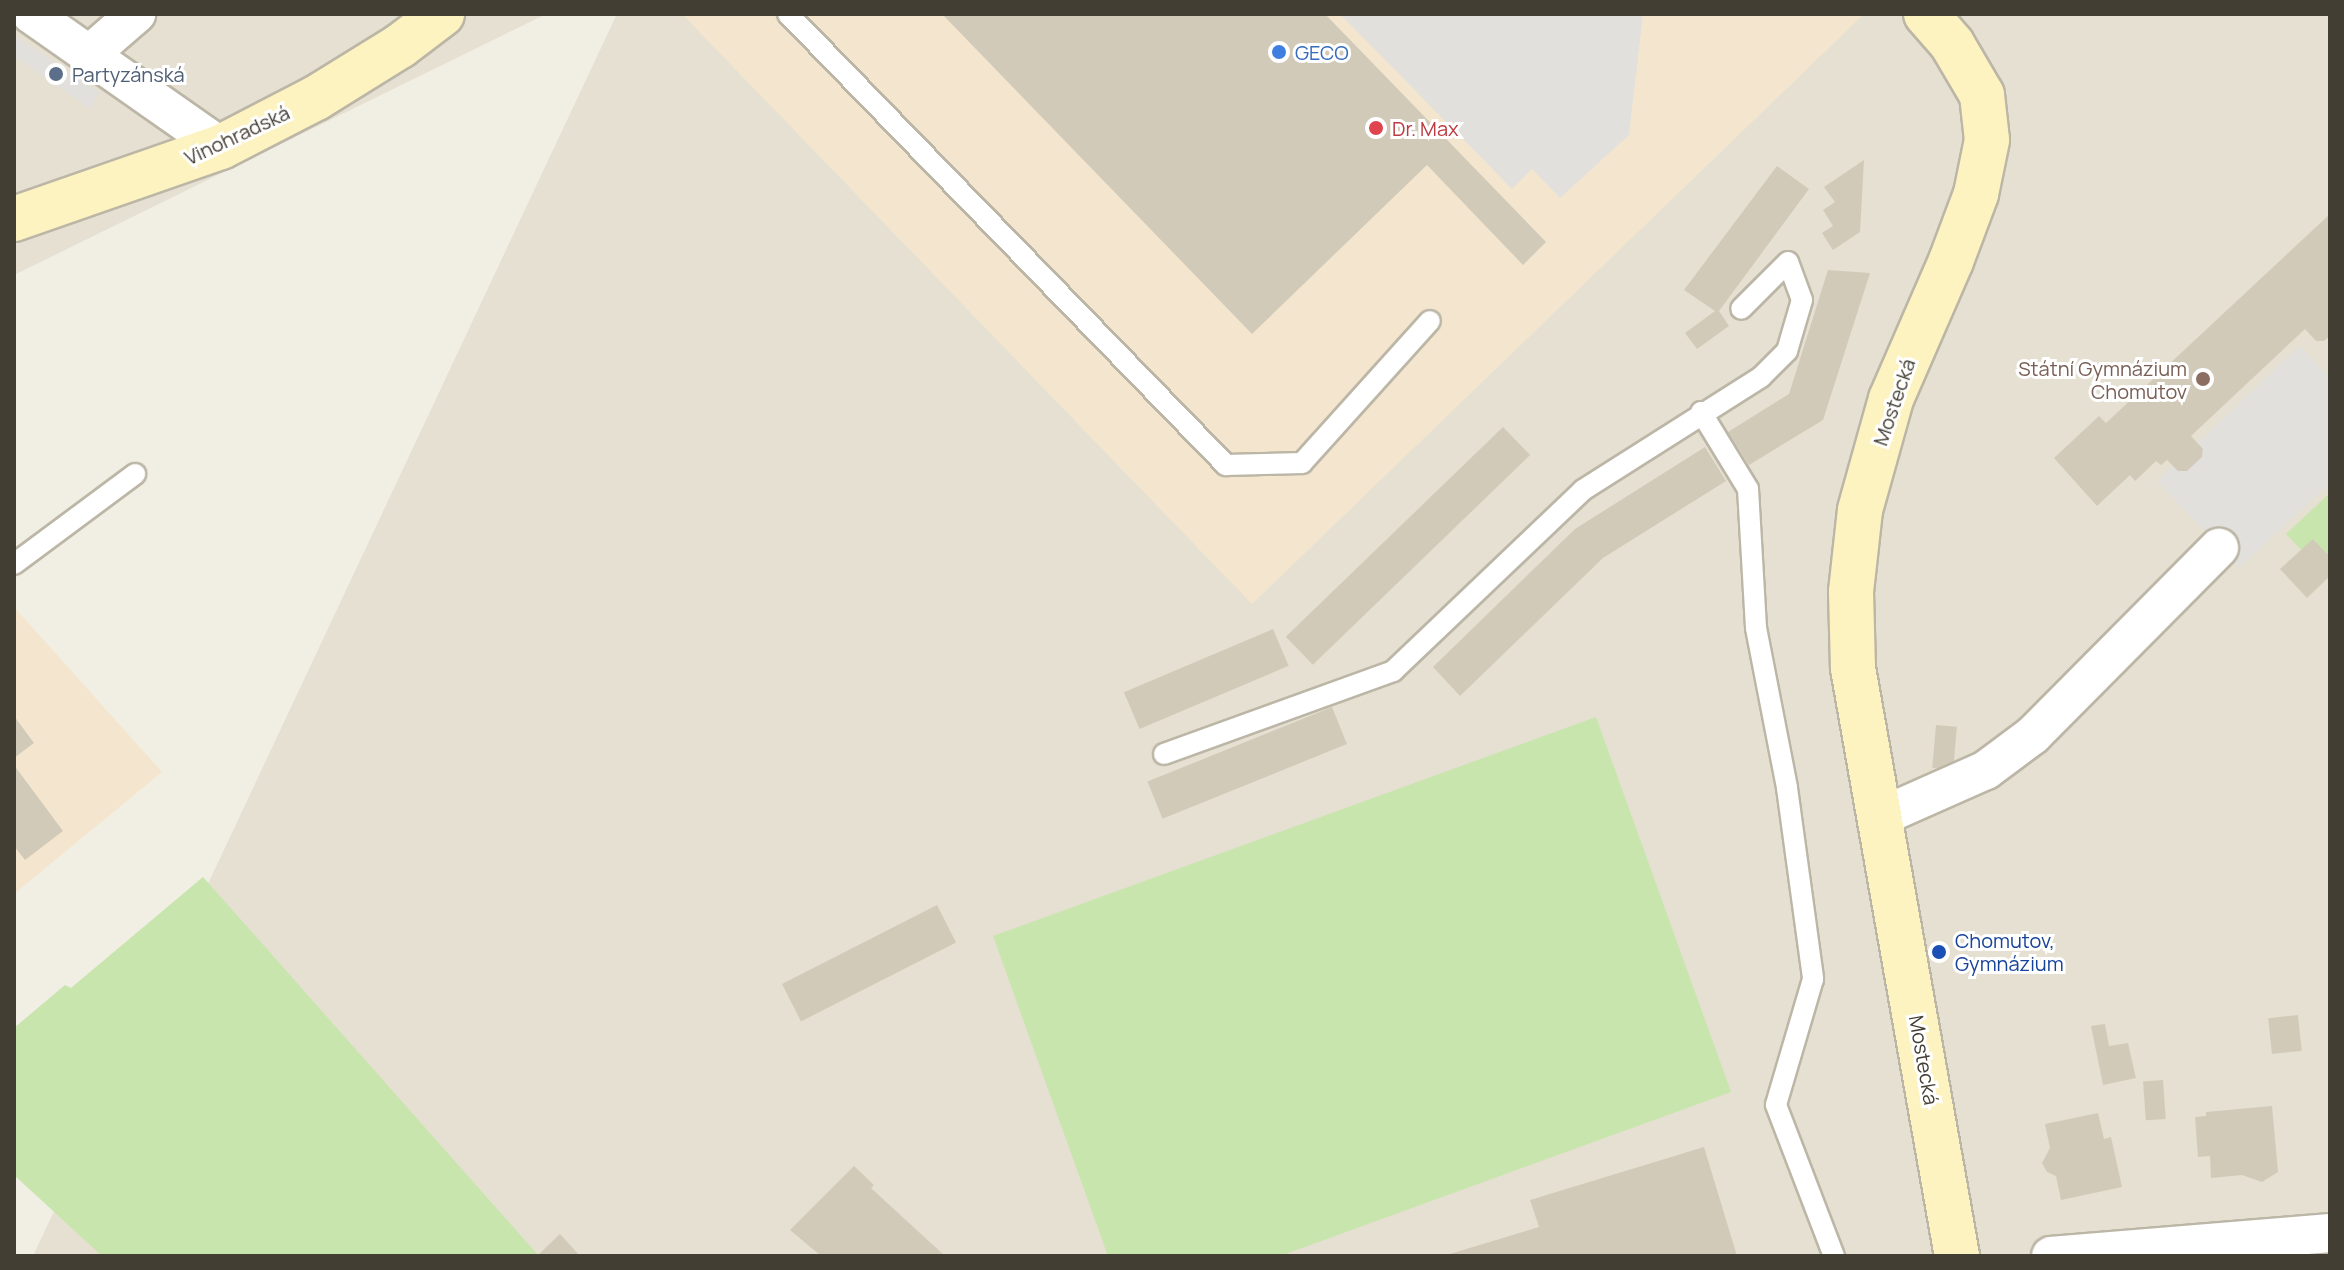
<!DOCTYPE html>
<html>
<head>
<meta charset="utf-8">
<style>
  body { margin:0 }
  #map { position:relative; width:2344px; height:1270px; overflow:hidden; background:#f1eee3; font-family:Manrope,sans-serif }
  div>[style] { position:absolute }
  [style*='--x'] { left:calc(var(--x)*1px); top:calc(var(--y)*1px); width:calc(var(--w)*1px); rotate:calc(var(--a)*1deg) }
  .residential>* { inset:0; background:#e5e0d1 }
  .commercial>* { inset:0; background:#f4e6ce }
  .green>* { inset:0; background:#c7e5ac }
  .parking>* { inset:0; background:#e2e0dc }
  .building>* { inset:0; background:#d2cab9; transform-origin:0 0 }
  .roads { filter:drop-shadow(2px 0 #bcb6a6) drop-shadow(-2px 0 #bcb6a6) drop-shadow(0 2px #bcb6a6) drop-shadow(0 -2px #bcb6a6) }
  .lane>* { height:20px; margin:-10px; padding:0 10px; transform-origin:10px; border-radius:10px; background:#fff }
  .street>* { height:38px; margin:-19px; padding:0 19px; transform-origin:19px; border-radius:19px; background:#fff }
  .secondary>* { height:44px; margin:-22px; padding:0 22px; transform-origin:22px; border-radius:22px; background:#fdf3c1 }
  .dots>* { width:22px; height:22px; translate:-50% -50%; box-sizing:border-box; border:4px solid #fff; border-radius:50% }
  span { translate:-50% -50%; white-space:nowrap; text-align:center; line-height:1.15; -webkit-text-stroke:6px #fff; paint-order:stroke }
  .shop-label { font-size:20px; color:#366cbe }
  .left { translate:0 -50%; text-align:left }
  .service-label { font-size:20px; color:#4e5e75 }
  .health-label { font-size:20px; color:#be3a42 }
  .street-label { font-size:20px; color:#433e33 }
  .education-label { font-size:20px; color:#785e54 }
  .right { translate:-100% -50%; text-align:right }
  .transit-label { font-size:20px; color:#164399 }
  .frame { position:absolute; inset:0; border:16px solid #433e33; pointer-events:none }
</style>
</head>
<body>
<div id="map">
  <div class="residential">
    <i style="clip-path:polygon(14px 14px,546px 14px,14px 275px)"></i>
    <i style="clip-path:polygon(617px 14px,2330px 14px,2330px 1256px,33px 1256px)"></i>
  </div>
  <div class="commercial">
    <i style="clip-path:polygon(682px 14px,1863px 14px,1863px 15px,1252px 604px)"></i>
    <i style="clip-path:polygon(14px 607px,162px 772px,14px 894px)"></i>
  </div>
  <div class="green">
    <i style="clip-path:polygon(2330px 493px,2330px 580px,2286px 534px)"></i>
    <i style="clip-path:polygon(1596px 717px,1731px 1092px,1280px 1256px,1108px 1256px,993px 936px)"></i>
    <i style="clip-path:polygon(203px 877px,538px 1255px,537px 1256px,102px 1256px,14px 1175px,14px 1028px,65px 985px,71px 988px)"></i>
  </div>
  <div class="parking">
    <i style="clip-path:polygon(1340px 14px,1643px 14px,1629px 135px,1560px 198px,1532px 169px,1512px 189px)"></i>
    <i style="clip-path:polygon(14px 36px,99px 92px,91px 109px,14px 56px)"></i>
    <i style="clip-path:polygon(2300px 346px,2330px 378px,2330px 483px,2239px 568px,2157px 481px)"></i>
  </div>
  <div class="building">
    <i style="clip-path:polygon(942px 14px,1325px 14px,1546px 242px,1523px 265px,1427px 165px,1252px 334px)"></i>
    <i style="clip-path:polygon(1864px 160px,1860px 232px,1833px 250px,1822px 233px,1833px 226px,1823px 210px,1835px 202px,1824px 187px)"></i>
    <i style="clip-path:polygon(1777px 166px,1809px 189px,1719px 311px,1729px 326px,1697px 349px,1685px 333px,1715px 311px,1684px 290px)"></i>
    <i style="clip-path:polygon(2330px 214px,2330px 336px,2324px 341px,2316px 341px,2305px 329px,2191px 436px,2203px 449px,2202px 457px,2187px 471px,2178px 471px,2167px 460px,2161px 465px,2156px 461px,2135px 481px,2130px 475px,2097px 506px,2054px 458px,2099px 416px,2106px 423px)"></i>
    <i style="clip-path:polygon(1828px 270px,1870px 273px,1823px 420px,1749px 465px,1728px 432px,1789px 394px)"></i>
    <i style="left:1503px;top:427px;width:39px;height:302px;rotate:46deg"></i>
    <i style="clip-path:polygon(1705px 447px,1726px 481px,1603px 558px,1460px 696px,1433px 667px,1575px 529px)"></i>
    <i style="clip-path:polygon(2313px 539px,2330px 557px,2330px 576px,2307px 598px,2280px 569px)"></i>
    <i style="left:1273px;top:629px;width:40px;height:162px;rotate:67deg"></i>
    <i style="left:1332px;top:707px;width:40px;height:199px;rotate:68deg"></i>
    <i style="clip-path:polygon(14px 716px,34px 743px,14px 758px)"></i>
    <i style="left:1936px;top:725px;width:21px;height:43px;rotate:5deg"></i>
    <i style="clip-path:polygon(14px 765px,63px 831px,25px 860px,14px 846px)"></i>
    <i style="left:937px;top:905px;width:42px;height:174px;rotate:63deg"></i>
    <i style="left:2298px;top:1015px;width:36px;height:30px;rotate:84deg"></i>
    <i style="clip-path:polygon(2105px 1024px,2109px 1046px,2128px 1043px,2136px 1078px,2103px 1085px,2091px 1026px)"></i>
    <i style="left:2163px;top:1080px;width:39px;height:20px;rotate:86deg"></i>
    <i style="clip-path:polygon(2272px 1106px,2278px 1172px,2262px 1182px,2242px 1175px,2211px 1178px,2210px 1156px,2198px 1157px,2195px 1117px,2206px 1116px,2206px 1112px)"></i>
    <i style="clip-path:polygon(2098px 1113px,2104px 1139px,2111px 1137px,2122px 1187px,2061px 1200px,2056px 1176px,2047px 1172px,2042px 1163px,2050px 1148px,2045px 1124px)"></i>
    <i style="clip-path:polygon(1704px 1147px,1737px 1256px,1443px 1256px,1539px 1227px,1530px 1200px)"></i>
    <i style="clip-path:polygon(854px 1166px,874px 1185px,871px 1188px,945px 1256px,821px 1256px,790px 1230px)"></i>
    <i style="clip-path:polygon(560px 1234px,580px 1256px,537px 1256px)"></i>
  </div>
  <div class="roads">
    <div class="lane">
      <i style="--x:788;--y:14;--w:629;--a:45.84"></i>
      <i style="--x:1226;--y:465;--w:76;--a:-1.5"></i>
      <i style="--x:1302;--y:463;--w:191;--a:-48"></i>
      <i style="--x:1701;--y:412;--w:90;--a:58.6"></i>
      <i style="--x:1748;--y:489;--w:139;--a:86.7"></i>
      <i style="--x:1756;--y:628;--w:163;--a:79"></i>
      <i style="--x:1787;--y:788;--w:193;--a:82.2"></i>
      <i style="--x:1813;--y:979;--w:131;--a:106.4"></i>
      <i style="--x:1776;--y:1105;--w:162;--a:69"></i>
      <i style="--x:14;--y:564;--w:151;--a:-36.6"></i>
      <i style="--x:1164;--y:754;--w:244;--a:-19.9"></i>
      <i style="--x:1393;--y:671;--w:262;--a:-43.6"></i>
      <i style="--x:1583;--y:490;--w:211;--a:-32.4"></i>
      <i style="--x:1761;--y:377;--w:37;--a:-45"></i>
      <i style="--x:1787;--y:351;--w:53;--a:-73.6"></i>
      <i style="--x:1802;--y:300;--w:40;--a:-110.2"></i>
      <i style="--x:1788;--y:262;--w:66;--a:135"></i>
    </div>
    <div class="street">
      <i style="--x:31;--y:14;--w:232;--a:35"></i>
      <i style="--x:91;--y:53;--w:60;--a:-40.9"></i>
      <i style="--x:1880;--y:817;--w:116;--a:-23.9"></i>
      <i style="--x:1986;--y:770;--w:59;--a:-36.7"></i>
      <i style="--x:2033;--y:735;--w:264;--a:-45.2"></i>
      <i style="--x:2051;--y:1256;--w:280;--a:-4.7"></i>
    </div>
    <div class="secondary">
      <i style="--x:1926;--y:14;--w:40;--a:49"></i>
      <i style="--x:1952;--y:44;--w:59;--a:59.5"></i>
      <i style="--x:1982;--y:95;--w:45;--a:83.7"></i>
      <i style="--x:1987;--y:140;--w:55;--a:101.5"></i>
      <i style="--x:1976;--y:194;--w:72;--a:110.5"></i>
      <i style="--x:1951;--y:261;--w:150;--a:113.5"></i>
      <i style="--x:1891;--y:399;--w:115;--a:105.6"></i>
      <i style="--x:1860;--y:510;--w:82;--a:96.3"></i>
      <i style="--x:1851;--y:592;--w:76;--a:88.5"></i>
      <i style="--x:1853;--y:668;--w:597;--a:79.97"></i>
      <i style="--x:14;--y:219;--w:219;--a:-19.2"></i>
      <i style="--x:221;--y:147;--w:107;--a:-27.3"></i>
      <i style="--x:316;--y:98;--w:99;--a:-31.8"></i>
      <i style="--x:400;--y:46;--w:53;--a:-37.3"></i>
    </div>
  </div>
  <div class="dots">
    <i style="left:1279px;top:52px;background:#3f7fe0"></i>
    <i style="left:56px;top:74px;background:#5c6f8a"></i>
    <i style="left:1376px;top:128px;background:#e0444e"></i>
    <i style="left:2203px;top:379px;background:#8d6e63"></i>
    <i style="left:1939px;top:952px;background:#1a4fb4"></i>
  </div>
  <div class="shop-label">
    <span class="left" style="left:1295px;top:52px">GECO</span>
  </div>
  <div class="service-label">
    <span class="left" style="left:72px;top:74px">Partyzánská</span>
  </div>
  <div class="health-label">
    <span class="left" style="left:1392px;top:128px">Dr. Max</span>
  </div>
  <div class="street-label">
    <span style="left:237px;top:135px;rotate:-25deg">Vinohradská</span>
    <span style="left:1894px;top:402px;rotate:-71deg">Mostecká</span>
    <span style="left:1924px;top:1060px;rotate:80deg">Mostecká</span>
  </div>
  <div class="education-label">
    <span class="right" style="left:2187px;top:380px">Státní Gymnázium<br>Chomutov</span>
  </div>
  <div class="transit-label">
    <span class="left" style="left:1955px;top:952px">Chomutov,<br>Gymnázium</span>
  </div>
  <div class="frame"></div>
</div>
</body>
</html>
